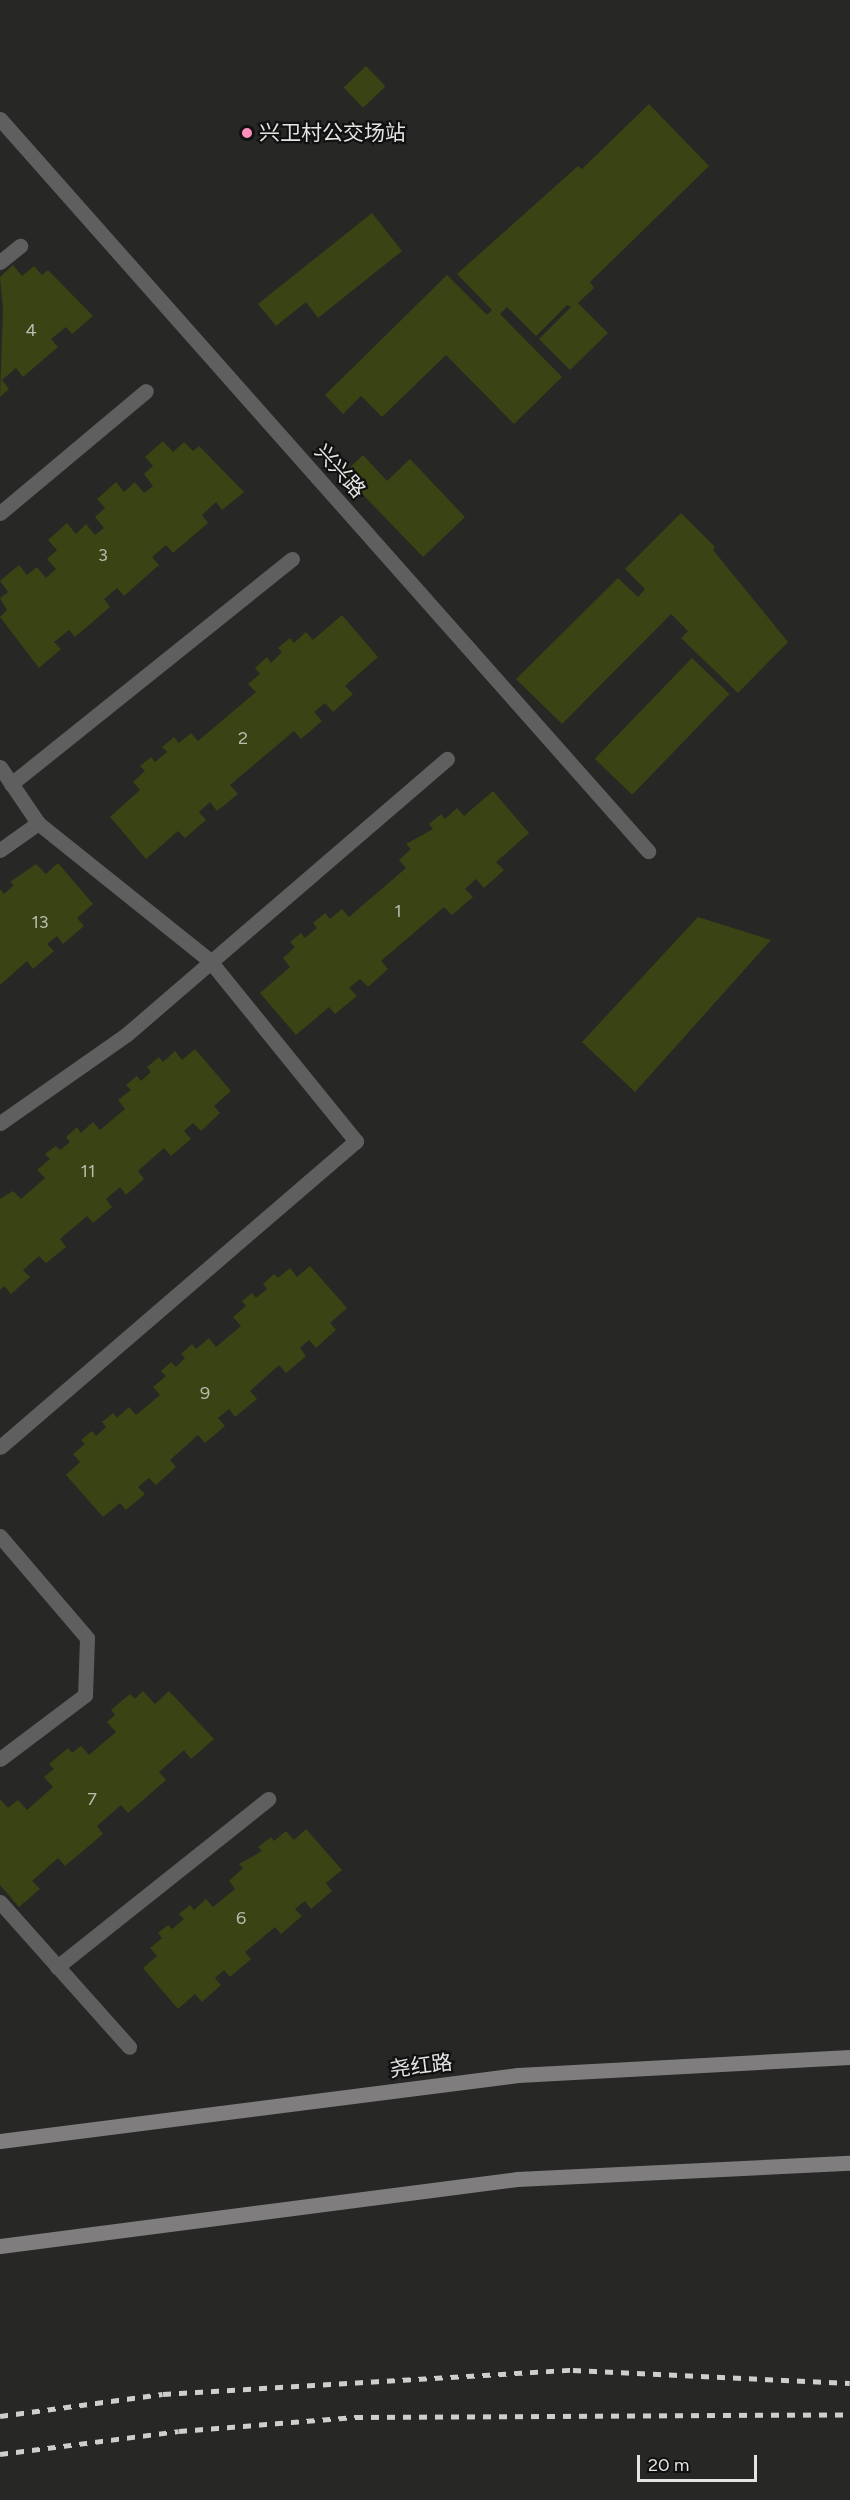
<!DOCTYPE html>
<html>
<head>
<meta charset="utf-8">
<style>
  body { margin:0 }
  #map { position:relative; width:850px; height:2500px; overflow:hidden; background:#272825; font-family:Figtree,"Noto Sans SC",sans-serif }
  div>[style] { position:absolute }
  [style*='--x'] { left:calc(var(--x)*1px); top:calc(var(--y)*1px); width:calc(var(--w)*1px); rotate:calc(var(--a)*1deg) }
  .building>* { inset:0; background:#394313; transform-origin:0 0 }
  .lane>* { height:15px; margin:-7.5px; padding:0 7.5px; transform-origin:7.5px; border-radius:7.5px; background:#605f5f }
  .secondary>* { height:15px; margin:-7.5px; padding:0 7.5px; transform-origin:7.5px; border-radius:7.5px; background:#807d7e }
  .rail>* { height:4.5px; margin-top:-2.25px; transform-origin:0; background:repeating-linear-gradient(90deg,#cecfcd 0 8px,transparent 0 16px) }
  .dots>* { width:16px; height:16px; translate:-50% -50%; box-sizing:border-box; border:3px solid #101110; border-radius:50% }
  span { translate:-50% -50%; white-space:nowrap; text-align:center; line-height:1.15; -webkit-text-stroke:4.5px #101110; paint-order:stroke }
  .number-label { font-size:18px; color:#b9bcaf }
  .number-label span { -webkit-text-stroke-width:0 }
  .poi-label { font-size:21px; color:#e4e5e3 }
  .left { translate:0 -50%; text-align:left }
  .street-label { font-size:21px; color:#e4e5e3 }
  .scale { position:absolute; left:637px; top:2455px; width:120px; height:27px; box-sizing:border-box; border:3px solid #e4e5e3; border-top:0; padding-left:8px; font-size:18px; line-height:21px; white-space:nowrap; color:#e4e5e3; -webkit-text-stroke:4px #101110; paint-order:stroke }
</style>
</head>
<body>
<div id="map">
  <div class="building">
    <i style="left:366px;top:66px;width:28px;height:31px;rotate:46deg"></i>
    <i style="clip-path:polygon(649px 104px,709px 166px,590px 282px,594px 288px,578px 303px,608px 333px,570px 370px,539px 339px,571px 307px,567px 305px,536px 336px,507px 307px,500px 314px,562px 377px,514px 424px,446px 355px,382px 417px,361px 396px,343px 414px,325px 395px,447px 275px,487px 315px,492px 310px,457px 274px,578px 166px,582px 169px)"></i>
    <i style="clip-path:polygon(372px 213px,402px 251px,318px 318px,306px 302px,276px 326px,258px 304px)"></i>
    <i style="clip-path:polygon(13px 265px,22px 276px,34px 266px,42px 275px,48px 270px,93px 316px,72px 334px,66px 327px,51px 339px,58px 347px,23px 377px,16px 368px,2px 380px,9px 389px,0 397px,3px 309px,0 277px)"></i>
    <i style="clip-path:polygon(163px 441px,173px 452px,184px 442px,193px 451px,199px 446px,244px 492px,222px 510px,216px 502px,202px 515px,208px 523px,173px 553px,166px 545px,152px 557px,159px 565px,124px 596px,117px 588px,104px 599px,110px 607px,75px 637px,69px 630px,54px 642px,61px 649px,39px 668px,0 617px,7px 610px,0 598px,8px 592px,0 581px,19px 565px,27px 575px,37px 567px,46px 578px,56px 569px,47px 559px,57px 550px,48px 540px,67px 523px,76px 534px,86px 524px,95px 535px,104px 528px,95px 517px,105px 508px,97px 499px,116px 482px,124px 492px,135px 482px,144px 493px,153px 486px,144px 474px,153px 466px,145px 457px)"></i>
    <i style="clip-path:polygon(363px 455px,387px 481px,410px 459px,465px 517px,423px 557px,343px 474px)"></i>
    <i style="clip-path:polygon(681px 513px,715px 547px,713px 550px,788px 642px,738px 693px,681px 638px,688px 631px,671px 614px,562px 724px,516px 679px,618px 578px,638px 597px,645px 589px,625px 569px)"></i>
    <i style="clip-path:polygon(342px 615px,378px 657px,345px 686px,353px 694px,333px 712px,325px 703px,314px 712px,322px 721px,301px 739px,294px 731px,230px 785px,238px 794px,217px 811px,210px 802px,199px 812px,206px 820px,185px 838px,178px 831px,146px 859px,110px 817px,140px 790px,133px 782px,145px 771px,140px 766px,151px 757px,155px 762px,167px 752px,162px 747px,174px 737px,179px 743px,191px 733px,198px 741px,256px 692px,248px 684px,260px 674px,255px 668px,267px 657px,271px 663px,282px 652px,278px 648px,290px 638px,294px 643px,306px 632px,313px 640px)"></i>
    <i style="left:692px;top:658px;width:52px;height:140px;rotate:44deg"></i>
    <i style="clip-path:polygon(493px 791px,529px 833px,496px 862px,504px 870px,484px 888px,476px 879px,465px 889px,473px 897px,452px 915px,444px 907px,381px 961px,388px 969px,368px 987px,360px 979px,349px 988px,357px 996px,335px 1014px,329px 1007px,296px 1035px,260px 993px,290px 967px,283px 958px,295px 947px,290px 942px,301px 933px,305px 938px,317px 928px,313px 923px,325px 913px,330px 919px,342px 909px,349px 917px,406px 868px,399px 860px,411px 849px,406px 844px,433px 829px,429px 824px,441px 814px,445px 819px,457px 808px,464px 816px)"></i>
    <i style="clip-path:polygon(58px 863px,93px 904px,77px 918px,84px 926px,63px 944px,57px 936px,47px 944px,54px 951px,33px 969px,27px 961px,0 985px,0 889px,4px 894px,14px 885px,10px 882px,36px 864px,46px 874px)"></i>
    <i style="clip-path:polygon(698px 917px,771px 940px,635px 1092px,582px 1042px)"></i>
    <i style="clip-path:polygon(195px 1049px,231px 1091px,214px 1106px,220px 1113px,201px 1131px,193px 1123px,184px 1131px,191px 1139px,171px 1156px,164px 1148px,138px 1171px,144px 1179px,126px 1195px,120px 1187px,106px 1199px,112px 1207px,93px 1223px,87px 1216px,60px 1239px,66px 1247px,46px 1263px,39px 1256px,23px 1270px,30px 1277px,11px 1294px,4px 1286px,0 1290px,0 1199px,13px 1191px,21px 1199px,45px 1178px,37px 1170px,50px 1159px,45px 1154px,56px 1146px,60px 1150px,70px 1142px,66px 1137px,77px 1127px,81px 1133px,93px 1122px,100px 1130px,125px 1109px,118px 1100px,131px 1090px,126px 1085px,137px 1076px,141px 1081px,151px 1072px,147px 1067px,159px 1057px,163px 1062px,175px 1051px,182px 1060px)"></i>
    <i style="clip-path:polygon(310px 1266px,347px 1308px,330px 1323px,336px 1330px,316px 1348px,309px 1340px,300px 1348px,306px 1356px,286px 1373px,279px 1365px,250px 1391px,257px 1399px,235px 1417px,229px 1409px,218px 1418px,225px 1426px,205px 1443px,198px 1435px,170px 1460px,176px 1467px,156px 1485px,149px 1478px,138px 1487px,145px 1494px,126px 1510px,120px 1503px,103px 1517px,66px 1475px,80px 1462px,73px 1454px,85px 1444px,81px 1440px,92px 1431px,96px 1436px,106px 1427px,102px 1422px,113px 1413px,117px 1418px,129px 1407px,136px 1415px,160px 1395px,153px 1387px,166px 1376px,161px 1371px,171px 1362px,176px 1367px,185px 1358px,181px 1354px,192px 1344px,196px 1349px,209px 1338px,216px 1347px,241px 1326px,233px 1317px,246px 1306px,242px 1301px,252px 1293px,256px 1298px,267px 1289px,263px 1284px,274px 1274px,278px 1278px,290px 1268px,297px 1277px)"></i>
    <i style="clip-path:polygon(143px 1691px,155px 1704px,169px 1691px,214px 1739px,191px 1759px,184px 1750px,159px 1772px,166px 1780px,128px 1813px,121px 1805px,97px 1826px,103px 1834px,65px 1866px,58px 1858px,32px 1881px,40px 1889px,19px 1907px,0 1885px,0 1799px,8px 1808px,18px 1800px,27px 1810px,53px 1787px,44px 1777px,54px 1769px,49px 1764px,68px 1748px,72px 1753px,81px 1746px,89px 1755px,116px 1732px,107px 1722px,115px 1715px,111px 1710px,130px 1694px,135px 1699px)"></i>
    <i style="clip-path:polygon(306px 1829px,342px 1870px,326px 1883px,332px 1891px,311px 1909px,305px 1901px,295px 1909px,302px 1916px,281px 1934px,275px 1927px,245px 1952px,251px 1959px,230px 1977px,224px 1970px,215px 1978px,221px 1985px,202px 2002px,195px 1994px,178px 2009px,143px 1968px,157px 1956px,150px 1948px,162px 1938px,158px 1933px,168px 1925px,172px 1929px,184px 1919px,179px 1914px,190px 1905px,194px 1910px,206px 1899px,213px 1907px,235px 1889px,229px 1881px,243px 1868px,239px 1864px,262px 1851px,258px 1847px,271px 1837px,274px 1841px,286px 1831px,294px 1840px)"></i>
  </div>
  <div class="lane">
    <i style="--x:0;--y:119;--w:978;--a:48.48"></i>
    <i style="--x:0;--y:262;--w:26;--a:-39"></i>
    <i style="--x:0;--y:513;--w:190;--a:-39.9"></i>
    <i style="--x:0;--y:767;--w:68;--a:55.8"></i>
    <i style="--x:38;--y:823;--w:221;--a:38.7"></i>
    <i style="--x:210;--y:961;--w:232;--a:51"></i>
    <i style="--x:356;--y:1141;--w:469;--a:139.3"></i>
    <i style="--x:11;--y:784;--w:360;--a:-38.7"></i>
    <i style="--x:0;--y:850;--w:47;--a:-35.4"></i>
    <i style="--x:0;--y:1123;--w:155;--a:-35"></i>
    <i style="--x:127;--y:1034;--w:422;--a:-40.7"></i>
    <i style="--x:0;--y:1536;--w:134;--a:49.5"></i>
    <i style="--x:87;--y:1638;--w:57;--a:92"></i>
    <i style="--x:85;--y:1695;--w:106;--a:143"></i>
    <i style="--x:0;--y:1902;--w:194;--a:48.3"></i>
    <i style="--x:57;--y:1967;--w:270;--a:-38.5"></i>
  </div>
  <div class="secondary">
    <i style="--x:0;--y:2141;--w:522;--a:-7.26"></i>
    <i style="--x:518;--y:2075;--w:332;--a:-3.1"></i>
    <i style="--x:0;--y:2246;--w:521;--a:-7.38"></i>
    <i style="--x:517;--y:2179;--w:333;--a:-2.8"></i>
  </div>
  <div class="rail">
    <i style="--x:0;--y:2416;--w:164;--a:-7.7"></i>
    <i style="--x:163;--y:2394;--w:411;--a:-3.4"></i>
    <i style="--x:573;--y:2370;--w:277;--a:2.7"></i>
    <i style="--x:0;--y:2454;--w:180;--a:-7.3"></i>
    <i style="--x:179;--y:2431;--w:177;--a:-4.5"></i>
    <i style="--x:355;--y:2417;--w:495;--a:-0.3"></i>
  </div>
  <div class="dots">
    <i style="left:247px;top:133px;background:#fe8ebc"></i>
  </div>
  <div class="number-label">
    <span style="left:31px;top:330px">4</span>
    <span style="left:103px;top:555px">3</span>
    <span style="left:243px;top:738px">2</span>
    <span style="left:398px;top:911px">1</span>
    <span style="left:40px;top:922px">13</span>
    <span style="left:88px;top:1171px">11</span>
    <span style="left:205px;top:1393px">9</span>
    <span style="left:92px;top:1799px">7</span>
    <span style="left:241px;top:1918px">6</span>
  </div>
  <div class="poi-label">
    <span class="left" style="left:259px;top:133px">兴卫村公交场站</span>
  </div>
  <div class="street-label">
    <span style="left:340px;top:471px;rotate:48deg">兴兴路</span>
    <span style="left:421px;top:2066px;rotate:-7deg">尧红路</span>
  </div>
  <div class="scale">20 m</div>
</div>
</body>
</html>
